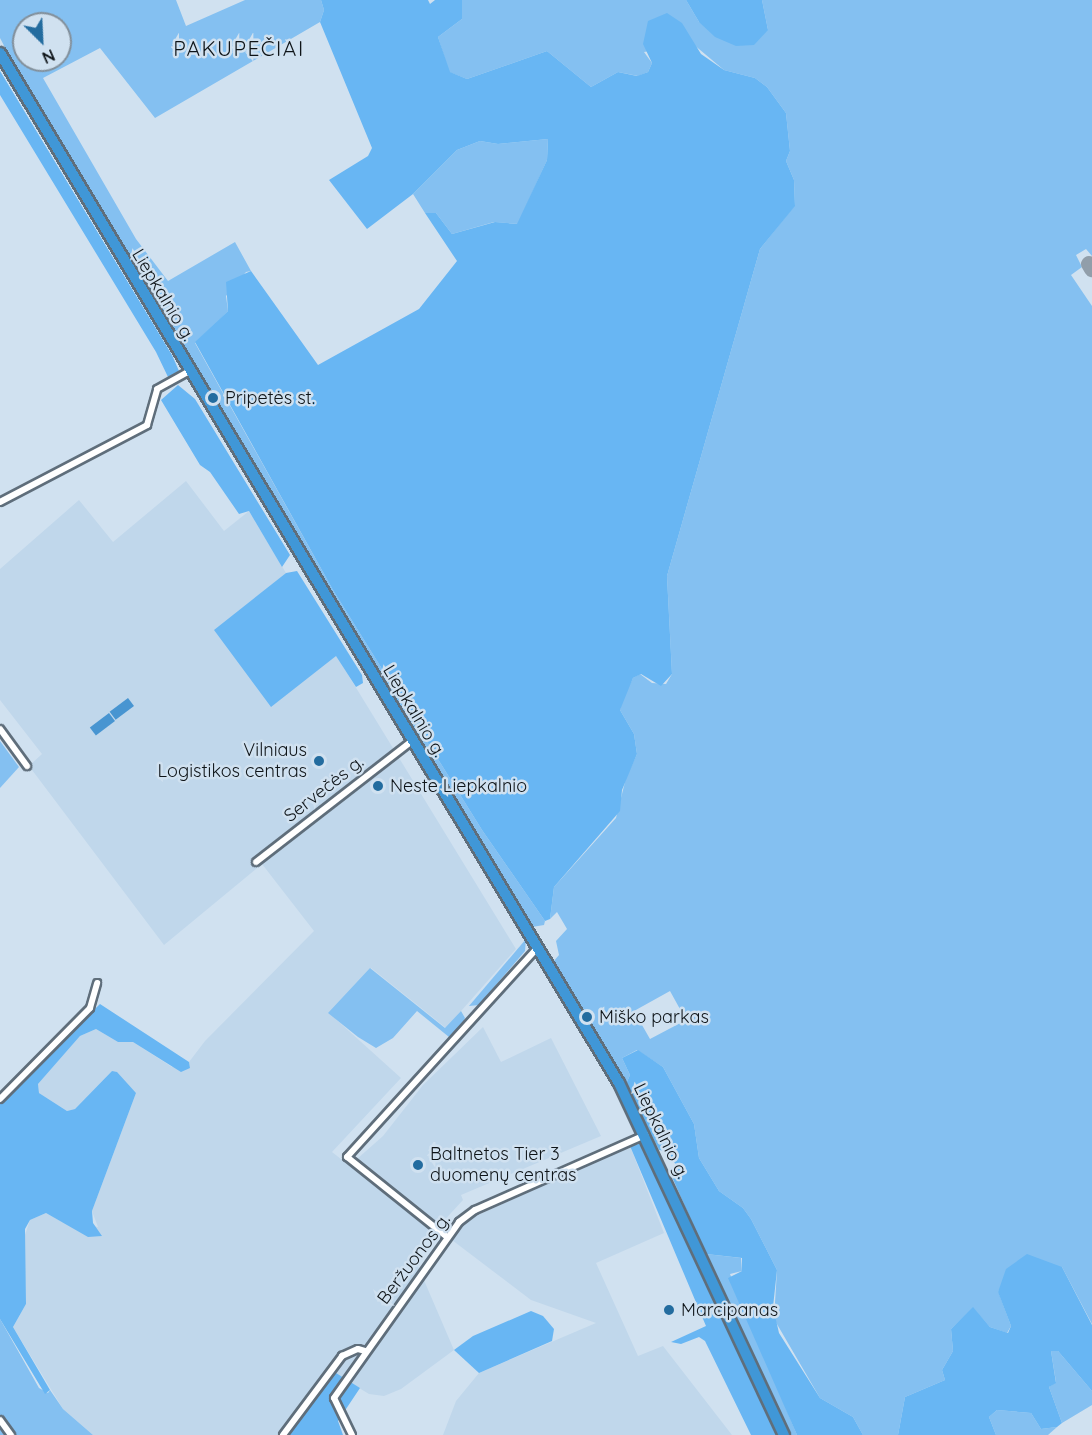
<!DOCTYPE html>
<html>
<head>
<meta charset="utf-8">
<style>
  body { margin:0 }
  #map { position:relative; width:1092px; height:1435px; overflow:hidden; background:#d0e1f0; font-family:Quicksand,sans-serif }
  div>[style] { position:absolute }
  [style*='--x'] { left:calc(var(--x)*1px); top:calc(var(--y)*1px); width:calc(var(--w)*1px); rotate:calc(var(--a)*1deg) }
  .built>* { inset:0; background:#c0d7eb }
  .green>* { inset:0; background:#84c0f1 }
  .forest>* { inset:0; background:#68b6f3 }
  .water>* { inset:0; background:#4895d1; transform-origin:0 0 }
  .taxiway>* { height:16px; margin:-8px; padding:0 8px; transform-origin:8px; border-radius:8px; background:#919eaa }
  .roads { filter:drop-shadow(2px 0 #5f6e7b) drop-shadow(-2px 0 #5f6e7b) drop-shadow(0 2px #5f6e7b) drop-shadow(0 -2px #5f6e7b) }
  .street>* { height:6px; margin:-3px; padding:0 3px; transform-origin:3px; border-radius:3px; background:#fff }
  .highway>* { height:10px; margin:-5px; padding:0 5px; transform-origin:5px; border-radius:5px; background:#4097d7 }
  .dots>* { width:16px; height:16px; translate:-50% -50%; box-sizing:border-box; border:3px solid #d0e1f0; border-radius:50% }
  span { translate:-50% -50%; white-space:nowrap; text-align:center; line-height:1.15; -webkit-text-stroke:5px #d0e1f0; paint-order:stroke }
  .street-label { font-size:18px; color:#0e1418 }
  .poi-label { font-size:18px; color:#0e1418 }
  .left { translate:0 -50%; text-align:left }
  .right { translate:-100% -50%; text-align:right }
  .quarter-label { font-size:21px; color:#0e1418; letter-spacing:1.5px }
  .north { position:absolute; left:12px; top:12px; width:60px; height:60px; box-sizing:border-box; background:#d0e1f0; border:2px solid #828f9a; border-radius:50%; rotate:156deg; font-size:16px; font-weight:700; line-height:24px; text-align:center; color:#0e1418 }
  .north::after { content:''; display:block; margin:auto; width:21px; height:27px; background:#236c9f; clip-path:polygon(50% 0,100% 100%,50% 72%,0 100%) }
</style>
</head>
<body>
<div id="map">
  <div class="built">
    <i style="clip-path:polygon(186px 481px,224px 531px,249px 511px,286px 573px,215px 630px,336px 655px,516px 949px,446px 1028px,371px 968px,329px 1013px,401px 1078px,332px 1152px,433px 1231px,414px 1257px,454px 1350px,401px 1389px,384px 1396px,369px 1394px,336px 1374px,288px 1435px,93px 1435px,63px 1409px,13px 1327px,26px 1304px,24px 1238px,30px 1220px,46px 1213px,62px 1222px,98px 1227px,92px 1211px,136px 1093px,112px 1071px,75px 1109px,67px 1111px,39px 1093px,38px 1084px,80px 1036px,96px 1029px,118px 1042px,133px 1042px,172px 1067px,190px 1068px,189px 1062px,205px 1041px,314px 931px,262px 864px,164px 945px,29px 766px,42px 754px,0 700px,0 569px,79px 500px,113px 542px)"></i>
    <i style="clip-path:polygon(483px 1027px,501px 1062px,551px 1038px,601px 1136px,461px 1195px,463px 1200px,439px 1226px,357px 1159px,383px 1136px,423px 1085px)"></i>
    <i style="clip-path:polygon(630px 1146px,664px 1233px,596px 1263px,638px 1356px,663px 1346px,732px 1435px,443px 1435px,456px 1401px,479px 1373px,596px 1323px,531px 1300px,452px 1240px,469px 1219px)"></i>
  </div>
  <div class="green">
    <i style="clip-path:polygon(evenodd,0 0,176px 0,186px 26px,245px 0,321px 0,324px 10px,320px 22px,155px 118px,100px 48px,43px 78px,136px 239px,168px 281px,235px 242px,251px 271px,246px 272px,226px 296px,228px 311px,195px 343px,333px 590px,482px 830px,545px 921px,544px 925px,532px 927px,30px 95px,0 38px,0 0,24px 24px,60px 24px,60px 60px,24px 60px,24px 24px)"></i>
    <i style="clip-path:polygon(evenodd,462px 0,686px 0,699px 22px,768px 30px,762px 0,1092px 0,1092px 256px,1086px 249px,1076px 255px,1082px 267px,1071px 275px,1092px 306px,1092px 1324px,1062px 1267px,998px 1291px,1011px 1326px,1007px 1333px,990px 1327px,973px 1308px,951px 1329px,953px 1351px,942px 1370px,945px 1380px,905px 1397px,898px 1435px,863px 1435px,853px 1417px,820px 1398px,774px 1319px,777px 1270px,751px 1219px,743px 1208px,719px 1191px,699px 1158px,694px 1124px,663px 1067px,637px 1050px,622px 1058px,630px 1075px,626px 1084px,553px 962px,559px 955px,556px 941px,567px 929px,557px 912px,550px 919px,554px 887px,616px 818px,626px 778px,637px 754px,634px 734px,620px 710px,621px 702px,633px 678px,640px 674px,652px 683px,666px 684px,672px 674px,667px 576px,760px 249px,795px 205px,794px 180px,786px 161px,790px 151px,786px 113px,767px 87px,755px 78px,724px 70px,693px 44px,644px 52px,652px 63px,648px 72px,638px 76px,618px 72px,591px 87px,547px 51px,467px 79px,449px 72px,438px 37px,462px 19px,462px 0,670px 991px,686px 1020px,650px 1039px,634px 1011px,670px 991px)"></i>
    <i style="clip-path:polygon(548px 139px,547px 160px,518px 224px,494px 222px,452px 234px,436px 213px,425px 213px,413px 194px,457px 150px,480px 141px,498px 144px)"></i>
    <i style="clip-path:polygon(0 741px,19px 767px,0 788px)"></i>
    <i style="clip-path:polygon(526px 939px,525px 951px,479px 1005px,469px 1006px)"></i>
    <i style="clip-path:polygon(370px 968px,445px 1028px,461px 1011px,465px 1018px,463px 1023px,449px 1037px,417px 1011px,393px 1038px,376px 1048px,358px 1037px,328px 1013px)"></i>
    <i style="clip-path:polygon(706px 1254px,741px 1258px,742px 1271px,730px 1274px,797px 1435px,789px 1435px)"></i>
    <i style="clip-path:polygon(0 1319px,39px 1388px,48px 1393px,50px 1390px,63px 1409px,93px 1435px,0 1435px)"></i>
    <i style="clip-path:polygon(1051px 1351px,1058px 1351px,1092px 1391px,1092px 1405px,1062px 1423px,1049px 1387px,1056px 1382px)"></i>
    <i style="clip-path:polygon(997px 1410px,1031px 1413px,1041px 1429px,1057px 1427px,1048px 1435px,996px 1435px,989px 1417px)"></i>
  </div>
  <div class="forest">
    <i style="clip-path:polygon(321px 0,428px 0,430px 4px,435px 0,462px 0,462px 19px,438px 37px,450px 72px,467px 79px,547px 51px,591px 87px,618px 72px,637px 76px,648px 72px,652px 63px,643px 44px,648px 21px,667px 13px,682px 23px,701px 54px,724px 70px,755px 78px,767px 87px,786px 113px,790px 151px,786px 161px,794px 180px,795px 206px,760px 249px,667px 576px,672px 674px,661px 686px,641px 674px,633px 678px,620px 710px,634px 734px,637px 754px,622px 790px,620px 811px,554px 887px,550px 919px,545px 921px,482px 830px,333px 590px,195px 342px,228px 311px,226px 282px,251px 271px,318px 365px,419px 309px,457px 261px,425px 213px,436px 213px,452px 234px,495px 222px,517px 224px,547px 160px,548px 139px,498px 144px,480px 141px,457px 150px,413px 194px,367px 229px,329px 180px,368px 156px,372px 148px,320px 22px,324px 10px)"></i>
    <i style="clip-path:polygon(686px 0,762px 0,768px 30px,754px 45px,736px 46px,715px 37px,699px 22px)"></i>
    <i style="clip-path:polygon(0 71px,172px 355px,179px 371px,168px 377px,156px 352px,0 95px)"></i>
    <i style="clip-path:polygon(178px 385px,195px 399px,290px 555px,282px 567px,249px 511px,239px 514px,210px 472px,200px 465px,161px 400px)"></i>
    <i style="clip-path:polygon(297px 571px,362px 675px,363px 683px,356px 687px,336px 656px,271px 707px,214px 630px,286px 573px)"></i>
    <i style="clip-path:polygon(100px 1004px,189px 1062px,190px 1068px,181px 1072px,133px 1042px,118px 1042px,96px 1029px,80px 1036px,38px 1084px,39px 1093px,67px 1111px,75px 1109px,112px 1071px,117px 1072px,136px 1093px,92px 1211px,93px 1223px,102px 1236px,88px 1237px,46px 1213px,30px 1220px,25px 1229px,26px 1304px,13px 1327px,50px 1390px,45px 1394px,0 1319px,0 1101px)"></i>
    <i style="clip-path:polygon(638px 1050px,663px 1067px,694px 1124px,699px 1158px,719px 1191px,743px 1208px,751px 1219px,777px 1270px,773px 1307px,779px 1333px,820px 1398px,853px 1417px,863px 1435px,797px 1435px,728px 1278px,742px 1271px,742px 1258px,706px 1254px,672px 1177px,678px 1169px,668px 1151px,659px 1150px,626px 1084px,630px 1075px,622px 1058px)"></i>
    <i style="clip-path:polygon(643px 1143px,779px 1435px,751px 1435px,705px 1341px,699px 1337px,681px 1344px,671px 1342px,706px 1326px,630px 1146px)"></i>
    <i style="clip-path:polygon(1027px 1254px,1062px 1267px,1092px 1325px,1092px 1391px,1058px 1351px,1051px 1351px,1056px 1383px,1049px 1387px,1062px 1423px,1057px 1427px,1041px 1429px,1031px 1413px,997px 1410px,989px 1417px,996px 1435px,898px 1435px,905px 1397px,945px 1380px,942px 1370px,953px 1351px,951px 1329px,973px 1307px,990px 1327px,1008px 1333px,1011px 1326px,998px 1292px,1006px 1269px)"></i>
    <i style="clip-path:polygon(531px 1311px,543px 1316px,554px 1329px,552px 1341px,479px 1373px,454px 1350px,473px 1336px)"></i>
    <i style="clip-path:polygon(336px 1373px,360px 1388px,338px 1421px,343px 1435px,288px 1435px)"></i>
  </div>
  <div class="water">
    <i style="left:128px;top:698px;width:10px;height:23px;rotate:53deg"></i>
    <i style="left:109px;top:713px;width:10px;height:24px;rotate:53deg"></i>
  </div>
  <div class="taxiway">
    <i style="--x:1089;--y:264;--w:6;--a:59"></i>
  </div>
  <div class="roads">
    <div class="street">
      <i style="--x:0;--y:502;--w:166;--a:-27.6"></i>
      <i style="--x:147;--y:425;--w:37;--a:-74"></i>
      <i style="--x:157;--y:389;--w:37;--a:-29"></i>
      <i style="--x:0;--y:729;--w:46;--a:53.9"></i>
      <i style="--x:256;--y:862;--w:197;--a:-37.8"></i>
      <i style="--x:0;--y:1099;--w:128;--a:-45.3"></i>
      <i style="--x:90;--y:1008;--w:26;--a:-74"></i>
      <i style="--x:447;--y:1237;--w:128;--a:-141.3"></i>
      <i style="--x:347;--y:1157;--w:282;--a:-47.7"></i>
      <i style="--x:0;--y:1420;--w:19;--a:54"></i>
      <i style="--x:283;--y:1435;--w:99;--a:-53.2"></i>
      <i style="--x:342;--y:1356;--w:17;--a:-24"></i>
      <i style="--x:358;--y:1349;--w:7;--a:16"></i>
      <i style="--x:352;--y:1435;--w:41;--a:-115.9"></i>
      <i style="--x:334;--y:1398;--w:216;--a:-54.6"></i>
      <i style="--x:459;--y:1222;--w:20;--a:-37"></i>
      <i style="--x:475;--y:1210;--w:186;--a:-23.8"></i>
    </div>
    <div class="highway">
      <i style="--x:0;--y:53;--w:1202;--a:59"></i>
      <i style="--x:619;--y:1083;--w:389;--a:64.9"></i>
    </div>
  </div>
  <div class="dots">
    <i style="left:213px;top:398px;background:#236c9f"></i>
    <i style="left:319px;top:761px;background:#236c9f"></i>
    <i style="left:378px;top:786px;background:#236c9f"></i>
    <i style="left:587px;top:1017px;background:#236c9f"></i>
    <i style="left:418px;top:1165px;background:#236c9f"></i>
    <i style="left:669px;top:1310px;background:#236c9f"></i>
  </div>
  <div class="street-label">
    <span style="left:163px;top:295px;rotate:59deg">Liepkalnio g.</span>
    <span style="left:414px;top:711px;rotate:59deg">Liepkalnio g.</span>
    <span style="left:324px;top:789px;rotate:-38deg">Servečės g.</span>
    <span style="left:661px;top:1131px;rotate:64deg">Liepkalnio g.</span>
    <span style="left:414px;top:1259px;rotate:-53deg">Beržuonos g.</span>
  </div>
  <div class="poi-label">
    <span class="left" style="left:225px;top:398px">Pripetės st.</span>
    <span class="right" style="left:307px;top:761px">Vilniaus<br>Logistikos centras</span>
    <span class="left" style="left:390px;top:786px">Neste Liepkalnio</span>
    <span class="left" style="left:599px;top:1017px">Miško parkas</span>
    <span class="left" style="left:430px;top:1165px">Baltnetos Tier 3<br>duomenų centras</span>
    <span class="left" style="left:681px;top:1310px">Marcipanas</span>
  </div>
  <div class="quarter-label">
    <span style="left:239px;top:48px">PAKUPEČIAI</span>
  </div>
  <div class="north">N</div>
</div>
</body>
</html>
